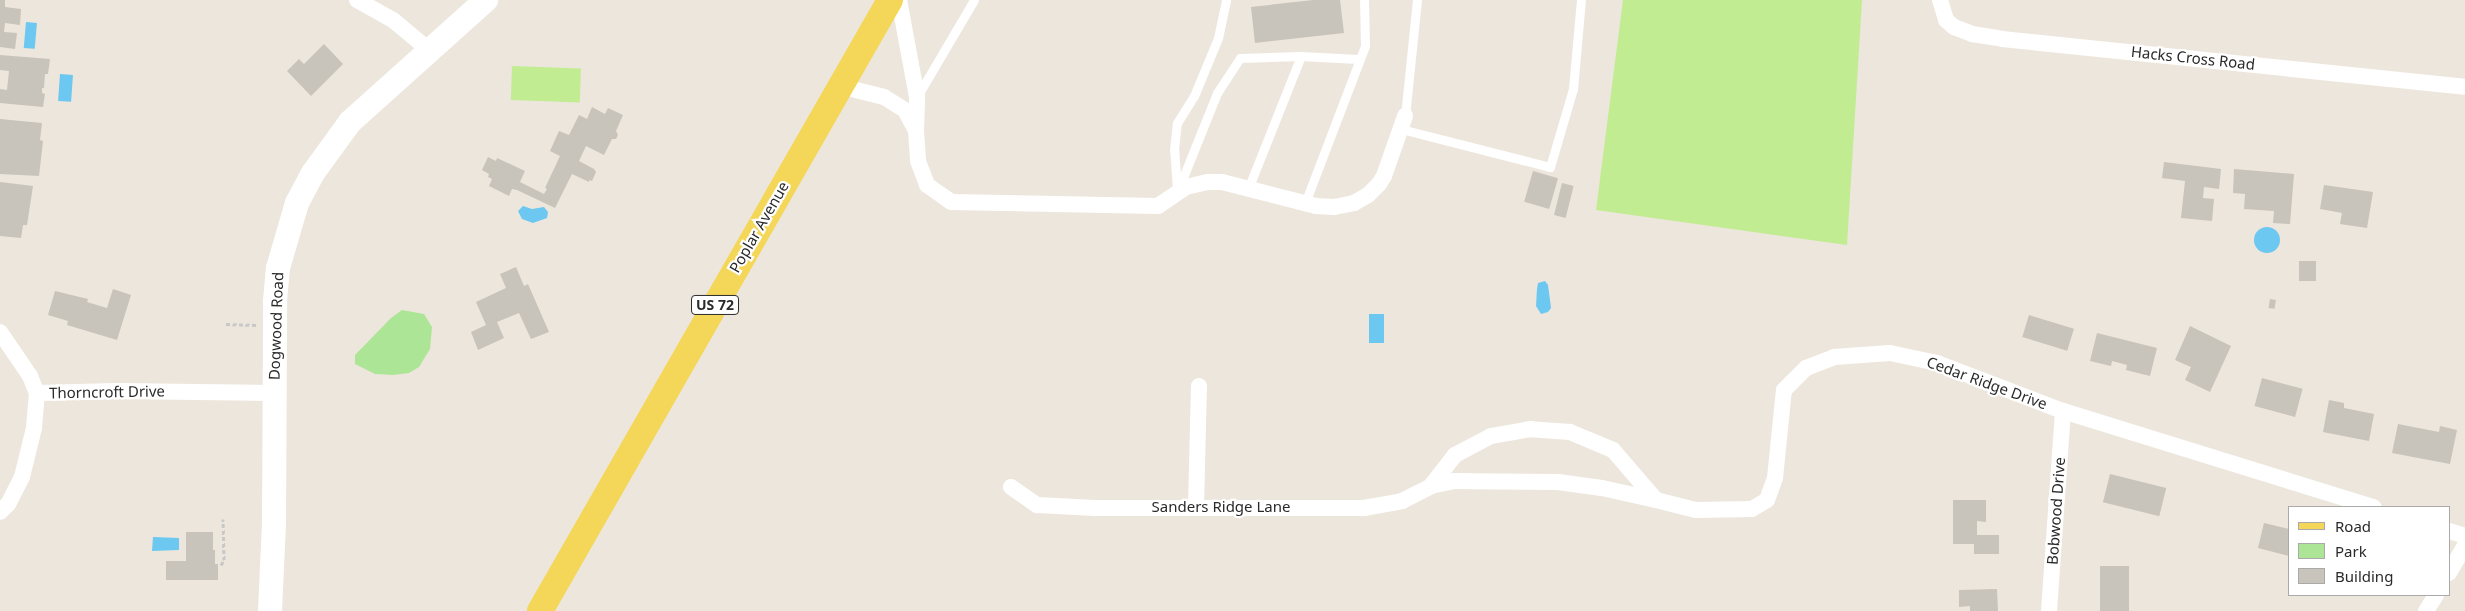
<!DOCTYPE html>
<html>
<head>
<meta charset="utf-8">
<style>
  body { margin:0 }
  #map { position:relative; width:2465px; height:611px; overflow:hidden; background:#ede6dc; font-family:"Noto Sans",sans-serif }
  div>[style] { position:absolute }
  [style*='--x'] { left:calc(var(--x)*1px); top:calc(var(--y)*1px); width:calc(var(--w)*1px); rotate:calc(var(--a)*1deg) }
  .green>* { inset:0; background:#ade597 }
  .pitch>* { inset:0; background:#c2ec92; transform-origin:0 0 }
  .water>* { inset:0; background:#6cc7f1; transform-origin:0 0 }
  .round { border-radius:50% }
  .building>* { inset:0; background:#c8c3bb; transform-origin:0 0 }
  .path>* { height:3px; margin-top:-1.5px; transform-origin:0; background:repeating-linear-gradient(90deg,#c8c8c8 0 4px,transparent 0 6.5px) }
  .lane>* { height:9px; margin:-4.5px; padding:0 4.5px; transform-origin:4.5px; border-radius:4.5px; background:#fff }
  .street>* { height:16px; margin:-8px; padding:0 8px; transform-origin:8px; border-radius:8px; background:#fff }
  .secondary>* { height:24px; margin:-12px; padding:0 12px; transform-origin:12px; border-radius:12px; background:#fff }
  .primary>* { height:26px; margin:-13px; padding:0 13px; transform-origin:13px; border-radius:13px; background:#f4d759 }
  span { translate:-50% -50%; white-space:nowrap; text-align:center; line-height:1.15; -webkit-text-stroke:4.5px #fff; paint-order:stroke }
  .shield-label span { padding:1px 4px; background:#fff; border:1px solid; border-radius:4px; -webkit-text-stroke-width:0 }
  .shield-label { font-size:14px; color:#2a2a2a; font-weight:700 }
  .street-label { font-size:15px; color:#2a2a2a }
  .legend { position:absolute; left:2288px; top:506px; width:162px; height:90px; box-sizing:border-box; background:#fff; border:1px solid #aaa; margin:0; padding:6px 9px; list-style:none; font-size:15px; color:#2a2a2a }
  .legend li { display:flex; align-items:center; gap:10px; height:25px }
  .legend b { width:25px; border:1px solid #aaa }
</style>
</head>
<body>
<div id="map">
  <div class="green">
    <i style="clip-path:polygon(402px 310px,424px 314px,432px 327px,430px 349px,419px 367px,409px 373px,393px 375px,375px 374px,355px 364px,355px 355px,391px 318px)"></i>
  </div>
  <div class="pitch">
    <i style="clip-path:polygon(1623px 0,1862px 0,1847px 245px,1596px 210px)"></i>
    <i style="left:512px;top:66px;width:69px;height:34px;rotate:2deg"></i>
  </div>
  <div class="water">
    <i style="left:26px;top:22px;width:11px;height:26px;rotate:5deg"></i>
    <i style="left:60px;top:74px;width:13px;height:27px;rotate:4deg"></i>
    <i style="clip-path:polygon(523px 206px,532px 209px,544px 207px,548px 212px,547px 218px,533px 223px,522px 219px,518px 211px)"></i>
    <i class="round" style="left:2254px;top:227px;width:26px;height:26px"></i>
    <i style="clip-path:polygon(1545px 281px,1548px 285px,1551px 308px,1548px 312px,1541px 314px,1536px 306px,1537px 289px,1538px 283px)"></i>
    <i style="left:1369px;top:314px;width:15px;height:29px"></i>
    <i style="clip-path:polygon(153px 537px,179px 538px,179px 550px,152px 551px)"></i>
  </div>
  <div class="building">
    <i style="clip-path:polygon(0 0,5px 0,5px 7px,21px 9px,20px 25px,5px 23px,4px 32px,17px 33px,15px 49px,0 47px)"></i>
    <i style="clip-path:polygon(1313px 0,1340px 0,1344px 33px,1255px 43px,1251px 7px)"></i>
    <i style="clip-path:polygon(324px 44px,343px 64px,311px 96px,287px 71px,299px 59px,304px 64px)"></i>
    <i style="clip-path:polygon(0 55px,50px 59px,48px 74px,45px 74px,44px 88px,42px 88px,42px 93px,45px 94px,43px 107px,0 103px,0 89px,7px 90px,9px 71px,0 70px)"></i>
    <i style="clip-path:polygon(592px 107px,605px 114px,608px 108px,623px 115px,616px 131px,618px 135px,616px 139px,612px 139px,604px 155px,586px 146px,579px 161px,594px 169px,596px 172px,592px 181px,589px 180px,589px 182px,572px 174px,555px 208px,517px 190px,512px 189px,509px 196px,489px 186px,492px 179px,488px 177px,489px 174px,482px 170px,488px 157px,496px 161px,497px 158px,525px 171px,520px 182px,544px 194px,547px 189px,545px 188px,560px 156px,550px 151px,559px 131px,569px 135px,579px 115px,587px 119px)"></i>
    <i style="clip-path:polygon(0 119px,42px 123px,40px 140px,43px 141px,39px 176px,0 174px)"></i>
    <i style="clip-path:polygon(2164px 162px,2221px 169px,2219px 189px,2204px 187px,2203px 198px,2214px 199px,2212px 221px,2181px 218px,2185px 181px,2162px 178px)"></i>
    <i style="clip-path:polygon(2234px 169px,2294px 174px,2290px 224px,2273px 223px,2274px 211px,2244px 209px,2245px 194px,2233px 193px)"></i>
    <i style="left:1533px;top:171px;width:26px;height:32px;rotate:16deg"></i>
    <i style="clip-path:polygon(0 182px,33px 186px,27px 225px,23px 225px,21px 238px,0 236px)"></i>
    <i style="left:1562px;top:183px;width:12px;height:33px;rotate:14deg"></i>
    <i style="clip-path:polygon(2324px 185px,2373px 192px,2367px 228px,2340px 224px,2342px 213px,2320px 209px)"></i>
    <i style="left:2299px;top:261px;width:17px;height:20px"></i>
    <i style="clip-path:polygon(516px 267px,524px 286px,528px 284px,549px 332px,531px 339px,519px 313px,497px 322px,504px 338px,478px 350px,471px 332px,486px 325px,476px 302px,506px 288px,500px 274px)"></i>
    <i style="clip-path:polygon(113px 289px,131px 295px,117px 340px,67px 325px,68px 321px,48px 315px,55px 291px,88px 299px,87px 302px,107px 308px)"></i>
    <i style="left:2270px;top:299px;width:6px;height:9px;rotate:9deg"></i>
    <i style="left:2029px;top:315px;width:47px;height:23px;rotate:17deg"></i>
    <i style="clip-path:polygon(2190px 326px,2231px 346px,2210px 392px,2185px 380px,2191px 367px,2175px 360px)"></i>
    <i style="clip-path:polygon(2097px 333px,2157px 348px,2150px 376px,2126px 370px,2127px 365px,2112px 361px,2111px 366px,2090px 361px)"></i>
    <i style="left:2262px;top:378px;width:42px;height:29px;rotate:15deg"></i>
    <i style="clip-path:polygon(2329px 400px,2344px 403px,2344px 408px,2374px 414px,2369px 441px,2323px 432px)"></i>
    <i style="clip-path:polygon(2398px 424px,2439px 432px,2440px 426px,2457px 430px,2450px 464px,2392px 453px)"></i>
    <i style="left:2110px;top:474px;width:58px;height:29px;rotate:14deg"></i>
    <i style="clip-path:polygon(1953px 500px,1986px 500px,1986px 522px,1977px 521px,1977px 535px,1999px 535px,1999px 554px,1974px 554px,1974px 544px,1953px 544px)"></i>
    <i style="clip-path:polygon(2264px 523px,2289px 529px,2289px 556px,2258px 548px)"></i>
    <i style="clip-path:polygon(186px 532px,213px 532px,213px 550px,215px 550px,215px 564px,218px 564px,218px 580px,166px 580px,166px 561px,186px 561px)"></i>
    <i style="left:2100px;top:566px;width:29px;height:45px"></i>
    <i style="clip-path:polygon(1997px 589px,1998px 611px,1970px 611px,1970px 606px,1959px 607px,1959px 590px)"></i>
  </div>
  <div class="path">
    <i style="--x:226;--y:324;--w:30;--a:2"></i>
    <i style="--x:221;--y:565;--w:6;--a:-59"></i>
    <i style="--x:224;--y:560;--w:41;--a:-91.4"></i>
  </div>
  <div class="lane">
    <i style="--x:918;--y:95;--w:110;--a:-59.5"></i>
    <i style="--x:1405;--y:116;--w:117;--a:-84.1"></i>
    <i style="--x:1401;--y:129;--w:154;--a:14.3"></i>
    <i style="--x:1550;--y:167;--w:81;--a:-73.6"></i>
    <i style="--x:1573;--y:89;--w:89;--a:-84.9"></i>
    <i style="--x:1177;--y:189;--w:39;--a:-94"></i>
    <i style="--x:1174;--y:150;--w:27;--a:-84"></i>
    <i style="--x:1177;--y:123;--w:32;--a:-58"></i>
    <i style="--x:1194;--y:96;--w:63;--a:-67.5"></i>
    <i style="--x:1218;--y:38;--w:39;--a:-78"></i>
    <i style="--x:1248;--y:189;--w:143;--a:-68.3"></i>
    <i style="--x:1178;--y:190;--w:105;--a:-68.1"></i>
    <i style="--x:1217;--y:93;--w:42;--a:-56.7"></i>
    <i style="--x:1240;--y:58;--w:61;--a:-1.9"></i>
    <i style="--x:1301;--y:56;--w:57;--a:3"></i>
    <i style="--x:1305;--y:203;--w:168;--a:-69.1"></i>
    <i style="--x:1365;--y:46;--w:46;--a:-91.2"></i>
  </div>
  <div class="street">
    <i style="--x:357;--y:0;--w:41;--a:29.1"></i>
    <i style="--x:393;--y:20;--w:47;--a:39.8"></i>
    <i style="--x:1940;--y:0;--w:21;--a:73"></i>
    <i style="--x:1946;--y:20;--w:11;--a:41"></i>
    <i style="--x:1954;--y:27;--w:19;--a:21"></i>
    <i style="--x:1972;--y:34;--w:30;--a:9"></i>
    <i style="--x:2002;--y:39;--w:465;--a:5.9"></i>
    <i style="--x:840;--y:86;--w:45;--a:14"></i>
    <i style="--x:884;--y:97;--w:25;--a:32"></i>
    <i style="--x:905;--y:110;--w:24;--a:62"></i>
    <i style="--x:916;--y:131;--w:34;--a:-88"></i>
    <i style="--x:917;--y:97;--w:99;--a:-100.5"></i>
    <i style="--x:916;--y:131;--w:30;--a:86"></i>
    <i style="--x:918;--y:161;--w:26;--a:69"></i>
    <i style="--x:927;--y:185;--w:29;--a:35"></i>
    <i style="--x:951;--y:202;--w:207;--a:1.1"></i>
    <i style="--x:1158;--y:206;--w:34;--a:-34"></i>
    <i style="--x:1186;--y:187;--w:23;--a:-13"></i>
    <i style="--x:1208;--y:182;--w:14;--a:0"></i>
    <i style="--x:1222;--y:182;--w:97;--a:14.3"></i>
    <i style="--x:1316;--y:206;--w:18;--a:3"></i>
    <i style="--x:1334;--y:207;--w:20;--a:-11"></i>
    <i style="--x:1354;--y:203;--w:16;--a:-30"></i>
    <i style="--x:1368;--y:195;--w:16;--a:-45"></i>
    <i style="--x:1379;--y:184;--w:9;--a:-58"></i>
    <i style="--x:1384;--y:176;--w:64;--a:-70.7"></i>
    <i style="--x:0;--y:332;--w:53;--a:55.7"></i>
    <i style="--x:30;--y:376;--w:18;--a:68"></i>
    <i style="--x:37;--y:393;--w:35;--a:95"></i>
    <i style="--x:34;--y:428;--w:50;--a:103.8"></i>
    <i style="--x:22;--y:477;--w:30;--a:117"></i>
    <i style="--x:8;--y:504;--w:11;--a:135"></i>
    <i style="--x:37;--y:393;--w:80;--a:-1.4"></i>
    <i style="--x:117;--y:391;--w:157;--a:0.7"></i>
    <i style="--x:1011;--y:487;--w:32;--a:35"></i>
    <i style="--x:1037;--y:505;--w:58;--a:3"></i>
    <i style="--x:1095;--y:508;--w:269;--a:0"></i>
    <i style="--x:1364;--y:508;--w:39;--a:-10"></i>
    <i style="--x:1402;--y:501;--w:33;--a:-27"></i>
    <i style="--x:1656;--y:500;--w:66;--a:-130.7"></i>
    <i style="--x:1613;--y:450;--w:47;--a:-157.3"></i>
    <i style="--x:1570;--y:432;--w:39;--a:-176"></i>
    <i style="--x:1531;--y:429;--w:41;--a:170.1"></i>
    <i style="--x:1491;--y:436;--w:41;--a:152.2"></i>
    <i style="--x:1455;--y:455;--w:39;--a:128"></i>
    <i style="--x:1431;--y:486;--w:24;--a:-12"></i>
    <i style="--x:1454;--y:481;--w:104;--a:0.6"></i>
    <i style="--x:1558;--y:482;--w:44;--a:7.8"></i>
    <i style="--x:1602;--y:488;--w:55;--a:12.5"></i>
    <i style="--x:1656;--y:500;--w:41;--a:14"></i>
    <i style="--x:1696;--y:510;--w:56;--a:-1"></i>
    <i style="--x:1752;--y:509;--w:17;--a:-31"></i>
    <i style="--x:1767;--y:500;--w:23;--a:-70"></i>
    <i style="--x:1775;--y:478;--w:88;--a:-84.2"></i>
    <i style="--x:1784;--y:390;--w:31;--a:-45"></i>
    <i style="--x:1806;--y:368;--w:30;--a:-21"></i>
    <i style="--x:1834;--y:357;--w:56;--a:-4.1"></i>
    <i style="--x:1890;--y:353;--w:48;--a:12"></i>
    <i style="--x:1937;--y:363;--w:135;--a:20.9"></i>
    <i style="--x:2063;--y:411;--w:325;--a:17.2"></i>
    <i style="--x:1196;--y:507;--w:121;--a:-88.6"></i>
    <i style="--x:2449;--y:531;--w:17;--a:17"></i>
    <i style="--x:2449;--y:573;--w:32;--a:-60"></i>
    <i style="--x:2049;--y:611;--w:200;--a:-86"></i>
    <i style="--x:2426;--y:611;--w:19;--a:-58"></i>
  </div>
  <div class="secondary">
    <i style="--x:270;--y:611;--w:89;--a:-87.4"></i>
    <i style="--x:274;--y:522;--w:221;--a:-89.7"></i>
    <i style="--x:275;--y:301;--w:33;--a:-85"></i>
    <i style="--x:278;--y:268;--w:68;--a:-73.7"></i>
    <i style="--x:297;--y:203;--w:34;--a:-62"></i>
    <i style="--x:313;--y:173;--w:63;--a:-54"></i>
    <i style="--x:350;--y:122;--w:183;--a:-41.9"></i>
  </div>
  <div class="primary">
    <i style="--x:540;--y:611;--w:704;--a:-60.19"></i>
  </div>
  <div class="shield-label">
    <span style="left:715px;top:305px">US 72</span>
  </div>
  <div class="street-label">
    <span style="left:2193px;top:58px;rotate:6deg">Hacks Cross Road</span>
    <span style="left:759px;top:227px;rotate:-60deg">Poplar Avenue</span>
    <span style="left:276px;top:326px;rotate:-88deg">Dogwood Road</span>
    <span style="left:1987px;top:383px;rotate:20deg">Cedar Ridge Drive</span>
    <span style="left:107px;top:392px;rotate:-1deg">Thorncroft Drive</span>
    <span style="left:1221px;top:507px">Sanders Ridge Lane</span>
    <span style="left:2056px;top:511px;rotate:-86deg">Bobwood Drive</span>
  </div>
  <ul class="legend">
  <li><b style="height:6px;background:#f4d759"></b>Road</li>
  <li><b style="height:14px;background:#ade597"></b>Park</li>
  <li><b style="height:14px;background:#c8c3bb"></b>Building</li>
  </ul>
</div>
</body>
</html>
